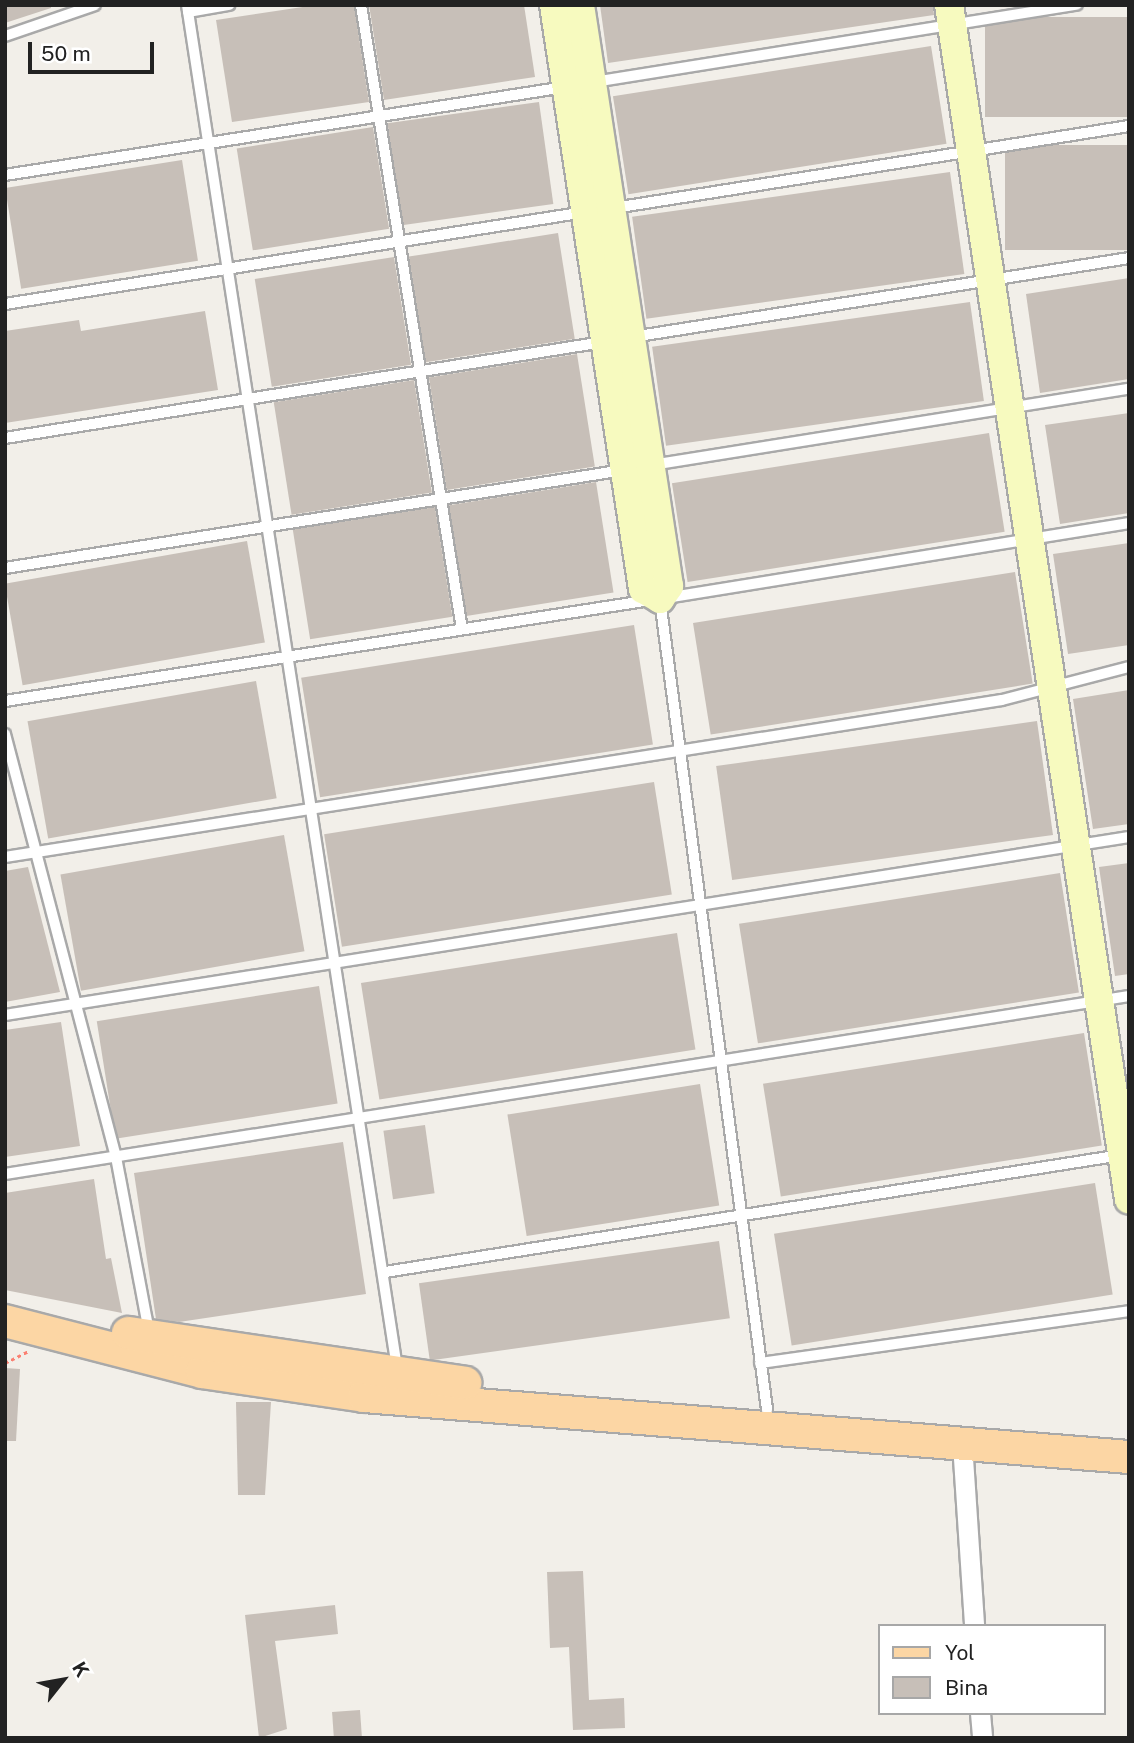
<!DOCTYPE html>
<html>
<head>
<meta charset="utf-8">
<style>
  body { margin:0 }
  #map { position:relative; width:1134px; height:1743px; overflow:hidden; background:#f2efe9; font-family:"Public Sans",sans-serif }
  div>[style] { position:absolute }
  [style*='--x'] { left:calc(var(--x)*1px); top:calc(var(--y)*1px); width:calc(var(--w)*1px); rotate:calc(var(--a)*1deg) }
  .building>* { inset:0; background:#c7bfb8; transform-origin:0 0 }
  .path>* { height:2.5px; margin-top:-1.25px; transform-origin:0; background:repeating-linear-gradient(90deg,#fa8072 0 3.5px,transparent 0 7px) }
  .roads { filter:drop-shadow(2px 0 #a9a9a9) drop-shadow(-2px 0 #a9a9a9) drop-shadow(0 2px #a9a9a9) drop-shadow(0 -2px #a9a9a9) }
  .lane>* { height:10px; margin:-5px; padding:0 5px; transform-origin:5px; border-radius:5px; background:#fff }
  .street>* { height:19px; margin:-9.5px; padding:0 9.5px; transform-origin:9.5px; border-radius:9.5px; background:#fff }
  .secondary>* { height:28px; margin:-14px; padding:0 14px; transform-origin:14px; border-radius:14px; background:#f7fabf }
  .primary>* { height:32px; margin:-16px; padding:0 16px; transform-origin:16px; border-radius:16px; background:#fcd6a4 }
  span { translate:-50% -50%; white-space:nowrap; text-align:center; line-height:1.15; -webkit-text-stroke:5px #fff; paint-order:stroke }
  .frame { position:absolute; inset:0; border:7px solid #222; pointer-events:none }
  .legend { position:absolute; left:878px; top:1624px; width:228px; height:91px; box-sizing:border-box; background:#fff; border:2px solid #a7a7a7; margin:0; padding:9px 12px; list-style:none; font-size:21px; color:#222 }
  .legend li { display:flex; align-items:center; gap:14px; height:35px }
  .legend b { width:35px; border:2px solid #a7a7a7 }
  .north { position:absolute; left:28px; top:1645px; width:70px; height:70px; -webkit-text-stroke:5px #fff; paint-order:stroke; rotate:59deg; font-size:19px; font-weight:700; line-height:28px; text-align:center; color:#222 }
  .north::after { content:''; display:block; margin:auto; width:24px; height:32px; background:#222; clip-path:polygon(50% 0,100% 100%,50% 72%,0 100%) }
  .scale { position:absolute; left:28px; top:42px; width:126px; height:32px; box-sizing:border-box; border:4px solid #222; border-top:0; padding-left:9px; font-size:21px; line-height:24px; white-space:nowrap; color:#222; -webkit-text-stroke:5px #fff; paint-order:stroke }
</style>
</head>
<body>
<div id="map">
  <div class="building">
    <i style="clip-path:polygon(5px 5px,51px 5px,51px 8px,5px 23px)"></i>
    <i style="clip-path:polygon(316px 5px,354px 5px,369px 102px,232px 122px,216px 20px)"></i>
    <i style="clip-path:polygon(369px 5px,524px 5px,535px 77px,384px 100px)"></i>
    <i style="clip-path:polygon(600px 5px,933px 5px,934px 15px,608px 63px)"></i>
    <i style="left:1129px;top:17px;width:100px;height:144px;rotate:90deg"></i>
    <i style="left:931px;top:46px;width:99px;height:322px;rotate:81deg"></i>
    <i style="left:539px;top:102px;width:103px;height:153px;rotate:82deg"></i>
    <i style="left:373px;top:127px;width:103px;height:138px;rotate:81deg"></i>
    <i style="left:1129px;top:145px;width:105px;height:124px;rotate:90deg"></i>
    <i style="left:182px;top:160px;width:102px;height:179px;rotate:81deg"></i>
    <i style="left:950px;top:172px;width:103px;height:321px;rotate:82deg"></i>
    <i style="left:558px;top:233px;width:107px;height:151px;rotate:81deg"></i>
    <i style="left:394px;top:257px;width:109px;height:141px;rotate:81deg"></i>
    <i style="clip-path:polygon(1129px 278px,1129px 379px,1040px 393px,1026px 294px)"></i>
    <i style="left:970px;top:302px;width:100px;height:321px;rotate:82deg"></i>
    <i style="clip-path:polygon(205px 311px,218px 390px,5px 423px,5px 331px,79px 320px,81px 331px)"></i>
    <i style="left:577px;top:354px;width:114px;height:150px;rotate:81deg"></i>
    <i style="left:414px;top:380px;width:114px;height:142px;rotate:81deg"></i>
    <i style="clip-path:polygon(1129px 413px,1129px 513px,1060px 524px,1045px 425px)"></i>
    <i style="left:989px;top:433px;width:100px;height:321px;rotate:81deg"></i>
    <i style="left:596px;top:482px;width:112px;height:149px;rotate:81deg"></i>
    <i style="left:435px;top:507px;width:111px;height:144px;rotate:81deg"></i>
    <i style="left:247px;top:541px;width:103px;height:246px;rotate:80deg"></i>
    <i style="clip-path:polygon(1129px 543px,1129px 645px,1068px 654px,1053px 554px)"></i>
    <i style="left:1015px;top:572px;width:113px;height:326px;rotate:81deg"></i>
    <i style="left:634px;top:625px;width:121px;height:337px;rotate:81deg"></i>
    <i style="left:256px;top:681px;width:119px;height:232px;rotate:80deg"></i>
    <i style="clip-path:polygon(1129px 690px,1129px 824px,1093px 829px,1073px 699px)"></i>
    <i style="left:1037px;top:721px;width:115px;height:324px;rotate:82deg"></i>
    <i style="left:654px;top:782px;width:114px;height:334px;rotate:81deg"></i>
    <i style="left:284px;top:835px;width:118px;height:227px;rotate:80deg"></i>
    <i style="clip-path:polygon(1129px 863px,1129px 974px,1115px 976px,1099px 867px)"></i>
    <i style="clip-path:polygon(28px 867px,60px 992px,5px 1002px,5px 871px)"></i>
    <i style="left:1060px;top:873px;width:121px;height:325px;rotate:81deg"></i>
    <i style="left:677px;top:933px;width:118px;height:320px;rotate:81deg"></i>
    <i style="left:319px;top:986px;width:119px;height:225px;rotate:81deg"></i>
    <i style="clip-path:polygon(61px 1022px,80px 1146px,5px 1157px,5px 1030px)"></i>
    <i style="left:1084px;top:1033px;width:114px;height:325px;rotate:81deg"></i>
    <i style="left:700px;top:1084px;width:123px;height:195px;rotate:81deg"></i>
    <i style="left:425px;top:1125px;width:69px;height:42px;rotate:82deg"></i>
    <i style="clip-path:polygon(343px 1142px,366px 1294px,179px 1322px,156px 1319px,134px 1173px)"></i>
    <i style="clip-path:polygon(94px 1179px,106px 1259px,111px 1258px,122px 1313px,5px 1290px,5px 1193px)"></i>
    <i style="left:1095px;top:1183px;width:113px;height:325px;rotate:81deg"></i>
    <i style="left:719px;top:1241px;width:78px;height:303px;rotate:82deg"></i>
    <i style="clip-path:polygon(5px 1368px,20px 1369px,16px 1441px,5px 1441px)"></i>
    <i style="clip-path:polygon(236px 1402px,271px 1402px,265px 1495px,238px 1495px)"></i>
    <i style="clip-path:polygon(583px 1571px,589px 1700px,624px 1698px,625px 1728px,573px 1730px,569px 1647px,550px 1648px,547px 1572px)"></i>
    <i style="clip-path:polygon(335px 1605px,338px 1634px,275px 1641px,287px 1729px,259px 1738px,245px 1615px)"></i>
    <i style="left:360px;top:1710px;width:28px;height:28px;rotate:86deg"></i>
  </div>
  <div class="path">
    <i style="--x:5;--y:1363;--w:25;--a:-27"></i>
  </div>
  <div class="roads">
    <div class="lane">
      <i style="--x:187;--y:5;--w:1379;--a:81.24"></i>
      <i style="--x:361;--y:5;--w:632;--a:80.81"></i>
      <i style="--x:188;--y:12;--w:42;--a:-9.7"></i>
      <i style="--x:5;--y:36;--w:95;--a:-19"></i>
      <i style="--x:594;--y:82;--w:489;--a:-9.1"></i>
      <i style="--x:5;--y:175;--w:567;--a:-8.93"></i>
      <i style="--x:614;--y:208;--w:521;--a:-9.05"></i>
      <i style="--x:5;--y:304;--w:587;--a:-9.01"></i>
      <i style="--x:632;--y:337;--w:503;--a:-9.03"></i>
      <i style="--x:5;--y:438;--w:606;--a:-9.12"></i>
      <i style="--x:652;--y:465;--w:483;--a:-9.1"></i>
      <i style="--x:5;--y:568;--w:627;--a:-9"></i>
      <i style="--x:666;--y:598;--w:469;--a:-9.2"></i>
      <i style="--x:660;--y:600;--w:817;--a:82.47"></i>
      <i style="--x:5;--y:701;--w:654;--a:-8.89"></i>
      <i style="--x:5;--y:734;--w:437;--a:75.3"></i>
      <i style="--x:116;--y:1157;--w:178;--a:79.3"></i>
      <i style="--x:5;--y:857;--w:1009;--a:-8.95"></i>
      <i style="--x:1002;--y:700;--w:131;--a:-14.6"></i>
      <i style="--x:5;--y:1015;--w:1138;--a:-9"></i>
      <i style="--x:5;--y:1174;--w:1138;--a:-9"></i>
      <i style="--x:385;--y:1272;--w:745;--a:-9.03"></i>
      <i style="--x:760;--y:1363;--w:373;--a:-8"></i>
    </div>
    <div class="street">
      <i style="--x:962;--y:1443;--w:183;--a:86.2"></i>
      <i style="--x:980;--y:1713;--w:25;--a:85"></i>
    </div>
    <div class="secondary">
      <i style="--x:554;--y:5;--w:591;--a:81.33"></i>
      <i style="--x:643;--y:589;--w:20;--a:30"></i>
      <i style="--x:660;--y:599;--w:16;--a:-55"></i>
      <i style="--x:669;--y:586;--w:588;--a:-98.71"></i>
      <i style="--x:949;--y:5;--w:1208;--a:81.43"></i>
    </div>
    <div class="primary">
      <i style="--x:5;--y:1321;--w:203;--a:14.5"></i>
      <i style="--x:202;--y:1372;--w:164;--a:8.4"></i>
      <i style="--x:364;--y:1396;--w:767;--a:4.56"></i>
      <i style="--x:128;--y:1333;--w:341;--a:8.4"></i>
    </div>
  </div>
  <div class="frame"></div>
  <ul class="legend">
  <li><b style="height:9px;background:#fcd6a4"></b>Yol</li>
  <li><b style="height:19px;background:#c7bfb8"></b>Bina</li>
  </ul>
  <div class="north">K</div>
  <div class="scale">50 m</div>
</div>
</body>
</html>
